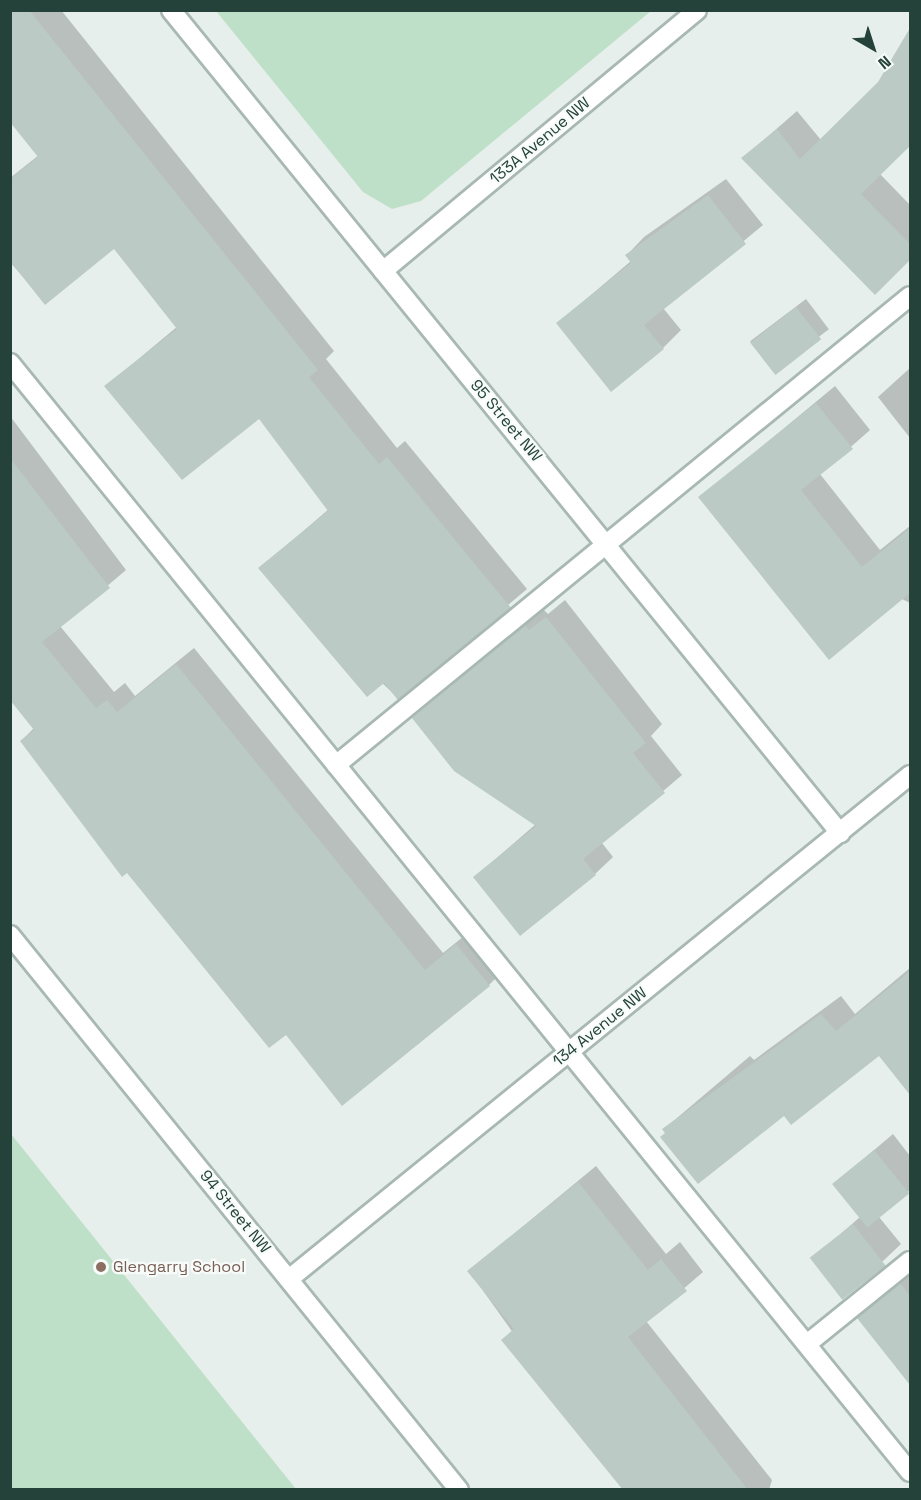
<!DOCTYPE html>
<html>
<head>
<meta charset="utf-8">
<style>
  body { margin:0 }
  #map { position:relative; width:921px; height:1500px; overflow:hidden; background:#e6efeb; font-family:"Space Grotesk",sans-serif }
  div>[style] { position:absolute }
  [style*='--x'] { left:calc(var(--x)*1px); top:calc(var(--y)*1px); width:calc(var(--w)*1px); rotate:calc(var(--a)*1deg) }
  .green>* { inset:0; background:#bfe0c8 }
  .shadow>* { inset:0; background:#0003; transform-origin:0 0 }
  .building>* { inset:0; background:#bbcac4; transform-origin:0 0 }
  .roads { filter:drop-shadow(2px 0 #a8b8b2) drop-shadow(-2px 0 #a8b8b2) drop-shadow(0 2px #a8b8b2) drop-shadow(0 -2px #a8b8b2) }
  .minor>* { height:18px; margin:-9px; padding:0 9px; transform-origin:9px; border-radius:9px; background:#fff }
  .dots>* { width:16px; height:16px; translate:-50% -50%; box-sizing:border-box; border:3px solid #f7fbf9; border-radius:50% }
  span { translate:-50% -50%; white-space:nowrap; text-align:center; line-height:1.15; -webkit-text-stroke:4.5px #f7fbf9; paint-order:stroke }
  .street-label { font-size:16px; color:#24423a }
  .education-label { font-size:16px; color:#785e54 }
  .left { translate:0 -50%; text-align:left }
  .frame { position:absolute; inset:0; border:12px solid #24423a; pointer-events:none }
  .north { position:absolute; left:843px; top:18px; width:60px; height:60px; -webkit-text-stroke:4px #f7fbf9; paint-order:stroke; rotate:141deg; font-size:16px; font-weight:700; line-height:24px; text-align:center; color:#24423a }
  .north::after { content:''; display:block; margin:auto; width:21px; height:27px; background:#24423a; clip-path:polygon(50% 0,100% 100%,50% 72%,0 100%) }
</style>
</head>
<body>
<div id="map">
  <div class="green">
    <i style="clip-path:polygon(216px 11px,651px 11px,421px 201px,392px 209px,363px 192px)"></i>
    <i style="clip-path:polygon(10px 1134px,11px 1134px,296px 1489px,11px 1489px)"></i>
  </div>
  <div class="shadow">
    <i style="clip-path:polygon(10px 10px,61px 10px,334px 351px,326px 359px,397px 448px,405px 441px,527px 589px,398px 698px,260px 568px,329px 509px,259px 417px,106px 386px,178px 326px,115px 247px,46px 303px,10px 262px,10px 178px,39px 155px)"></i>
    <i style="clip-path:polygon(910px 31px,910px 144px,880px 174px,910px 205px,910px 258px,875px 292px,743px 158px,797px 111px,821px 140px,880px 82px)"></i>
    <i style="clip-path:polygon(726px 179px,763px 225px,663px 308px,681px 330px,663px 348px,558px 323px,631px 261px,627px 255px,644px 237px)"></i>
    <i style="left:806px;top:299px;width:38px;height:70px;rotate:53deg"></i>
    <i style="clip-path:polygon(910px 368px,910px 438px,878px 397px)"></i>
    <i style="clip-path:polygon(835px 386px,870px 430px,820px 474px,880px 550px,910px 526px,910px 603px,700px 498px)"></i>
    <i style="clip-path:polygon(10px 416px,126px 570px,60px 626px,114px 692px,125px 683px,135px 696px,194px 648px,443px 953px,474px 928px,506px 968px,489px 985px,286px 1032px,21px 741px,34px 728px,10px 698px)"></i>
    <i style="clip-path:polygon(565px 600px,662px 724px,651px 736px,682px 775px,602px 843px,613px 857px,595px 874px,475px 877px,536px 824px,414px 718px,543px 609px,548px 614px)"></i>
    <i style="clip-path:polygon(910px 968px,910px 1079px,904px 1085px,879px 1053px,784px 1114px,664px 1129px,750px 1056px,754px 1060px,841px 996px,855px 1014px)"></i>
    <i style="clip-path:polygon(893px 1134px,910px 1156px,910px 1190px,879px 1217px,901px 1244px,844px 1298px,812px 1259px,860px 1217px,834px 1184px)"></i>
    <i style="clip-path:polygon(596px 1166px,666px 1254px,680px 1242px,703px 1272px,646px 1321px,772px 1480px,769px 1490px,625px 1490px,469px 1271px)"></i>
    <i style="clip-path:polygon(910px 1273px,910px 1360px,899px 1370px,859px 1318px)"></i>
  </div>
  <div class="building">
    <i style="clip-path:polygon(10px 10px,29px 10px,318px 370px,309px 377px,379px 464px,387px 457px,511px 608px,398px 700px,384px 683px,367px 697px,258px 568px,328px 511px,259px 419px,182px 480px,104px 386px,177px 329px,114px 249px,45px 305px,10px 261px,10px 179px,38px 157px,10px 122px)"></i>
    <i style="clip-path:polygon(910px 28px,910px 146px,861px 194px,910px 244px,910px 260px,875px 295px,741px 158px,777px 129px,800px 159px,878px 82px)"></i>
    <i style="clip-path:polygon(708px 195px,746px 244px,644px 325px,664px 349px,611px 392px,556px 323px,631px 263px,625px 255px)"></i>
    <i style="left:796px;top:307px;width:41px;height:58px;rotate:52deg"></i>
    <i style="clip-path:polygon(816px 403px,853px 449px,801px 490px,862px 567px,910px 528px,910px 593px,829px 660px,698px 497px)"></i>
    <i style="clip-path:polygon(10px 458px,110px 588px,42px 642px,96px 708px,107px 700px,117px 712px,176px 664px,425px 970px,456px 944px,490px 986px,342px 1106px,286px 1035px,269px 1048px,127px 873px,122px 877px,20px 741px,34px 730px,10px 700px)"></i>
    <i style="clip-path:polygon(546px 617px,646px 743px,633px 753px,665px 793px,583px 859px,596px 875px,520px 936px,473px 877px,536px 826px,454px 771px,412px 718px,525px 625px,529px 630px)"></i>
    <i style="clip-path:polygon(910px 971px,910px 1095px,879px 1056px,791px 1125px,784px 1116px,698px 1184px,660px 1137px,665px 1133px,662px 1129px,821px 1014px,836px 1031px)"></i>
    <i style="left:874px;top:1150px;width:56px;height:54px;rotate:51deg"></i>
    <i style="clip-path:polygon(578px 1182px,648px 1270px,661px 1259px,687px 1291px,628px 1337px,748px 1490px,623px 1490px,501px 1340px,514px 1329px,467px 1271px)"></i>
    <i style="left:853px;top:1224px;width:53px;height:55px;rotate:52deg"></i>
    <i style="clip-path:polygon(900px 1283px,910px 1296px,910px 1385px,857px 1318px)"></i>
  </div>
  <div class="roads">
    <div class="minor">
      <i style="--x:171;--y:10;--w:1061;--a:50.89"></i>
      <i style="--x:383;--y:271;--w:408;--a:-39.7"></i>
      <i style="--x:10;--y:363;--w:1428;--a:50.94"></i>
      <i style="--x:336;--y:765;--w:741;--a:-39.25"></i>
      <i style="--x:10;--y:935;--w:714;--a:51.03"></i>
      <i style="--x:289;--y:1279;--w:800;--a:-39.06"></i>
      <i style="--x:807;--y:1344;--w:132;--a:-38.9"></i>
    </div>
  </div>
  <div class="dots">
    <i style="left:101px;top:1267px;background:#8d6e63"></i>
  </div>
  <div class="street-label">
    <span style="left:540px;top:141px;rotate:-40deg">133A Avenue NW</span>
    <span style="left:506px;top:421px;rotate:50deg">95 Street NW</span>
    <span style="left:600px;top:1027px;rotate:-39deg">134 Avenue NW</span>
    <span style="left:235px;top:1212px;rotate:51deg">94 Street NW</span>
  </div>
  <div class="education-label">
    <span class="left" style="left:113px;top:1267px">Glengarry School</span>
  </div>
  <div class="frame"></div>
  <div class="north">N</div>
</div>
</body>
</html>
